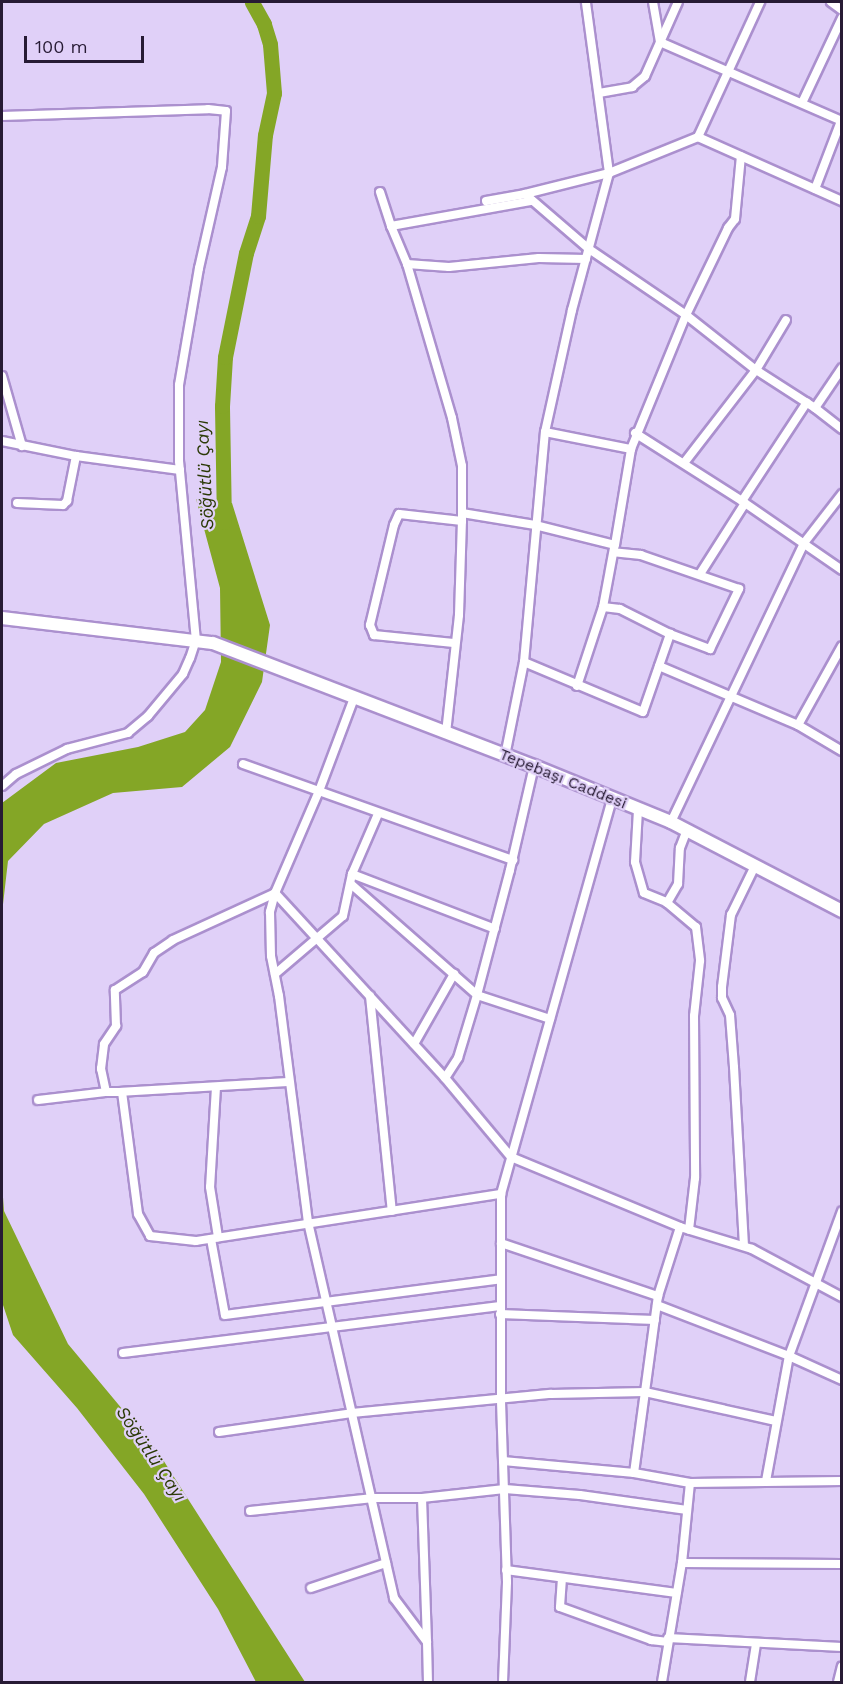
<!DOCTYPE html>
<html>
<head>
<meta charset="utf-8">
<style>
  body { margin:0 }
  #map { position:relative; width:843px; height:1684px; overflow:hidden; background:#e0d0f8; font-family:"Work Sans",sans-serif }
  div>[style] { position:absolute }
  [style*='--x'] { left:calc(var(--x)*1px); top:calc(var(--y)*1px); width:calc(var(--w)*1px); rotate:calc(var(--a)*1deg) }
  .water>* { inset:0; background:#84a626 }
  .river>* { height:15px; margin:-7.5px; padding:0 7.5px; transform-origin:7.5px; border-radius:7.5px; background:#84a626 }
  .roads { filter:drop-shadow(2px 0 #ab90ce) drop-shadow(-2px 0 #ab90ce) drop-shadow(0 2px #ab90ce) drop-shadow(0 -2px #ab90ce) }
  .minor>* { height:8px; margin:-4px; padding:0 4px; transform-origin:4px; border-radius:4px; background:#fff }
  .secondary>* { height:12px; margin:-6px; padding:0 6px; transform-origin:6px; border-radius:6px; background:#fff }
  span { translate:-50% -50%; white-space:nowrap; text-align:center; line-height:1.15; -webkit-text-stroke:4.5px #e0d0f8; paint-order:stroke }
  .street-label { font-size:16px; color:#271b34 }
  .water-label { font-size:18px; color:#2b3906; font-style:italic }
  .frame { position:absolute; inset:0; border:3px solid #271b34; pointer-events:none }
  .scale { position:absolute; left:24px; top:36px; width:120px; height:27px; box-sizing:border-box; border:3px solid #271b34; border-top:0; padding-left:8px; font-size:18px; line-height:21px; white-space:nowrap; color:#271b34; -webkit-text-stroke:4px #e0d0f8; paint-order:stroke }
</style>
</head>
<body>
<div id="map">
  <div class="water">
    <i style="clip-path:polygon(196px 499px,232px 503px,270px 625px,262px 682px,230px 747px,182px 787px,113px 793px,44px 824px,8px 861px,2px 913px,2px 803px,56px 763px,138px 747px,185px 732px,205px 710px,221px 662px,220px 588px)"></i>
    <i style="clip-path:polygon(2px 1183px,4px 1211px,68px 1344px,158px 1452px,305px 1682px,256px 1682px,218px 1609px,144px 1494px,77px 1408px,13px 1335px,2px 1302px)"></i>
  </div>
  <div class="river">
    <i style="--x:224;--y:522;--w:116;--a:-91"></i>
    <i style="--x:222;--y:406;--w:49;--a:-86.5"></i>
    <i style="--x:225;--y:357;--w:106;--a:-78.6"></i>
    <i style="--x:246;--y:253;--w:39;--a:-72"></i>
    <i style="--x:258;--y:216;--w:81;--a:-85.1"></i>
    <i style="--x:265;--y:135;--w:43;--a:-77.9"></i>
    <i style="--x:274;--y:93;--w:49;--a:-94.7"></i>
    <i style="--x:270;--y:44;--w:21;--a:-107"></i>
    <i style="--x:264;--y:24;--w:25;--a:-119"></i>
  </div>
  <div class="roads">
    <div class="minor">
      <i style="--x:653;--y:2;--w:41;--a:80.1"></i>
      <i style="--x:660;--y:42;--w:198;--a:23.5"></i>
      <i style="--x:831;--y:2;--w:14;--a:36"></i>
      <i style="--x:599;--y:93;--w:34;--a:-10"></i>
      <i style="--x:632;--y:87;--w:17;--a:-40"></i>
      <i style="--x:645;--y:76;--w:81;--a:-66"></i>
      <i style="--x:802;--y:103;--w:94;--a:-64.8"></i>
      <i style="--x:2;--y:116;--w:206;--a:-1.9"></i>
      <i style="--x:208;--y:109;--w:18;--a:6"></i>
      <i style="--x:226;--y:111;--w:56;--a:94.1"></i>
      <i style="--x:222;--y:167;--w:104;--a:102.8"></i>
      <i style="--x:199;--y:268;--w:119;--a:99.7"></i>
      <i style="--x:179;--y:385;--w:76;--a:90"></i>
      <i style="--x:179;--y:461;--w:180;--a:84.6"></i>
      <i style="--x:196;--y:640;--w:19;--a:108"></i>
      <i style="--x:190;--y:658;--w:17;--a:114"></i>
      <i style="--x:183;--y:674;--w:55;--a:129.8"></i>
      <i style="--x:148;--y:716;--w:26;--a:140"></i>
      <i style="--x:128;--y:733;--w:63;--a:165.3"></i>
      <i style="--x:67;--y:749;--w:57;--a:153.9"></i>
      <i style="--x:16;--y:774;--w:18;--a:139"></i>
      <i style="--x:698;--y:137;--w:158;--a:24"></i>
      <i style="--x:815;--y:189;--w:73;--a:-69.1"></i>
      <i style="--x:380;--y:192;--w:36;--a:72"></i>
      <i style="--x:391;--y:226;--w:143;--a:-10.1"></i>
      <i style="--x:525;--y:194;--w:84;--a:40.7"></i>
      <i style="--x:589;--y:249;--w:117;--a:34.2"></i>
      <i style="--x:686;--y:315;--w:97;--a:-64.2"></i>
      <i style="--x:728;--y:228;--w:11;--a:-52"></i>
      <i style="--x:735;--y:219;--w:63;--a:-84.6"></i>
      <i style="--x:486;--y:201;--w:40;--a:-10"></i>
      <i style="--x:525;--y:194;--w:87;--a:-14"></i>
      <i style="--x:609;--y:173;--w:173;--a:-97.7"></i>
      <i style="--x:391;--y:226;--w:41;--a:67.2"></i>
      <i style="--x:407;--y:264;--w:42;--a:4.1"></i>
      <i style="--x:449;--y:267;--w:90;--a:-5.7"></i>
      <i style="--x:539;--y:258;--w:47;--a:1.2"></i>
      <i style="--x:407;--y:264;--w:160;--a:73.7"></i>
      <i style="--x:452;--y:418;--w:49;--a:78.2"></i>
      <i style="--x:462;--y:466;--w:55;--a:90"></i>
      <i style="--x:462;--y:521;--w:63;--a:-173.7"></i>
      <i style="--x:399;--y:514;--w:12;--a:114"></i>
      <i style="--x:394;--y:525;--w:103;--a:103.5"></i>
      <i style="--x:370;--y:625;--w:11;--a:68"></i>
      <i style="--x:374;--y:635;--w:80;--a:5.7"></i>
      <i style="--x:2;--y:376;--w:73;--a:74.1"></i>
      <i style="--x:815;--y:408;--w:48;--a:-56"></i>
      <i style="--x:545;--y:432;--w:88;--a:11.2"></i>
      <i style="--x:631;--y:449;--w:145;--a:-67.7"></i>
      <i style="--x:686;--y:315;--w:89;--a:38.2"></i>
      <i style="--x:756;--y:370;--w:70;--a:32.8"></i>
      <i style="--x:815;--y:408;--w:34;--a:38"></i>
      <i style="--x:635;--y:433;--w:127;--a:32.4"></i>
      <i style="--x:742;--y:501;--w:121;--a:34.6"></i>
      <i style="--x:2;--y:441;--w:76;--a:11.5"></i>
      <i style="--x:76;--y:456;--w:105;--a:7.7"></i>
      <i style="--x:684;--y:463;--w:118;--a:-52.3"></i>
      <i style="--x:756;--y:370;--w:58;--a:-59"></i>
      <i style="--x:742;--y:501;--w:118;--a:-56.7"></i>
      <i style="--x:17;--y:503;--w:46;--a:2.5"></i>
      <i style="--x:63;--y:505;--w:6;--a:-45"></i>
      <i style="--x:67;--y:501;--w:46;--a:-78.7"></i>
      <i style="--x:462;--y:513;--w:74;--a:9.3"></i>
      <i style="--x:535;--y:525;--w:82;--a:14"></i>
      <i style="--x:615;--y:545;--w:97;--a:-80.5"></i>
      <i style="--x:700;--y:574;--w:84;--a:-57.6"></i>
      <i style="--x:603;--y:607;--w:17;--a:7"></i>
      <i style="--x:620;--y:609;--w:56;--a:26.6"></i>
      <i style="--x:670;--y:634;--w:43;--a:20.6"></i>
      <i style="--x:710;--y:649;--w:67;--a:-64.2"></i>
      <i style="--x:739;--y:589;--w:104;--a:-160.9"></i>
      <i style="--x:641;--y:555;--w:27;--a:-174"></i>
      <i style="--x:524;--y:662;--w:129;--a:22.8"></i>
      <i style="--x:643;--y:712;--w:83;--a:-70.9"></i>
      <i style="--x:659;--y:666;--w:151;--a:23"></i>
      <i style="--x:798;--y:725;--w:51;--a:30.6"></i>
      <i style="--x:577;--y:686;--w:83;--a:-71.8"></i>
      <i style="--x:603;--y:607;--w:60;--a:-79.4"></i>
      <i style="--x:354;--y:698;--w:99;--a:110.6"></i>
      <i style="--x:319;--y:791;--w:111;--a:113.3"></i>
      <i style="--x:275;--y:893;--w:20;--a:105"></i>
      <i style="--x:270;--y:912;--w:44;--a:88.7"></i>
      <i style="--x:271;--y:956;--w:41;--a:78.7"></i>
      <i style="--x:279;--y:996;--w:228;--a:82.7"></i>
      <i style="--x:308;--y:1222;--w:386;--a:77.1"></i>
      <i style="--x:394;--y:1598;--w:55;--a:53.1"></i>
      <i style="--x:427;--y:1642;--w:40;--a:88.6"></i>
      <i style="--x:798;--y:725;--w:90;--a:-60.9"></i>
      <i style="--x:446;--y:733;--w:119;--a:-83.7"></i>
      <i style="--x:459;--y:615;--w:94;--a:-88.2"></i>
      <i style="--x:505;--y:756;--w:96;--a:-78.6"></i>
      <i style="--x:524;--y:662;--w:231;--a:-84.8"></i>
      <i style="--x:545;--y:432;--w:125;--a:-77.5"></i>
      <i style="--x:572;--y:310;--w:142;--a:-74.9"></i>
      <i style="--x:609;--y:173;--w:96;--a:-22"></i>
      <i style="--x:698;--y:137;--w:149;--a:-65.3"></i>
      <i style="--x:243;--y:764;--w:287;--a:19.6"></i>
      <i style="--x:638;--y:810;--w:52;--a:93.3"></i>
      <i style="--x:635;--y:862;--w:32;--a:74"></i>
      <i style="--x:644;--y:893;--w:24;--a:22"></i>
      <i style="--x:666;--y:902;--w:39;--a:40"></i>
      <i style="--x:696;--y:927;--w:34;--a:83"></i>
      <i style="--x:700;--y:961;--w:55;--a:96.2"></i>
      <i style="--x:694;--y:1016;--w:162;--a:89.6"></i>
      <i style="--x:695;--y:1178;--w:52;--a:96.6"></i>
      <i style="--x:671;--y:822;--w:309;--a:-64.5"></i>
      <i style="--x:804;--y:543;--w:62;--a:-52.2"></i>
      <i style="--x:352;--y:874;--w:153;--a:21"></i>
      <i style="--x:352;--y:885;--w:167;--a:41.3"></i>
      <i style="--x:477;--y:995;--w:77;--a:18.2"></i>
      <i style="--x:667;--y:903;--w:22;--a:-60"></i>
      <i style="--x:678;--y:884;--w:36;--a:-87"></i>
      <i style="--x:680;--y:848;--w:19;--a:-69"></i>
      <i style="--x:275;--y:974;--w:89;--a:-40.5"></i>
      <i style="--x:343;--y:916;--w:43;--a:-77.9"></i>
      <i style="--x:352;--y:874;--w:65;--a:-66.6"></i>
      <i style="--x:370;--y:996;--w:216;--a:84.2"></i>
      <i style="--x:414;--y:1044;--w:81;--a:-60.3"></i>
      <i style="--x:445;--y:1078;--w:24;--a:-57"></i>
      <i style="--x:458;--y:1058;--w:66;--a:-73.2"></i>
      <i style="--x:477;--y:995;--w:129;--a:-75.2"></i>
      <i style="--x:510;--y:870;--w:107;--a:-77"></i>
      <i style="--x:288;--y:1082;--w:166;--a:176.6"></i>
      <i style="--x:122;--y:1092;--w:123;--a:82.5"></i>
      <i style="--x:138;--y:1214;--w:25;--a:61"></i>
      <i style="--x:150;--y:1236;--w:46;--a:6.2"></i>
      <i style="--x:196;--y:1241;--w:309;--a:-8.8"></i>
      <i style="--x:216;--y:1087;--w:100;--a:93.4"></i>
      <i style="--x:210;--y:1187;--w:51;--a:80.9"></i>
      <i style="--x:122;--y:1092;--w:16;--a:180"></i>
      <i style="--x:106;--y:1092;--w:24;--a:-102"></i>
      <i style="--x:101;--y:1069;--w:25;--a:-83"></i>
      <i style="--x:104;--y:1044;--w:22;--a:-56"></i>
      <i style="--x:116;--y:1026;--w:36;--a:-92"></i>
      <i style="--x:115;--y:990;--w:33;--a:-33"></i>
      <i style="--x:143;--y:972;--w:22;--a:-60"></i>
      <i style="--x:154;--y:953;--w:23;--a:-34"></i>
      <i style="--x:173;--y:940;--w:112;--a:-24.7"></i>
      <i style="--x:275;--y:893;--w:251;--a:47.4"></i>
      <i style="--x:445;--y:1078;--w:103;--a:50.1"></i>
      <i style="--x:511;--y:1157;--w:183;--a:22.5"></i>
      <i style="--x:680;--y:1227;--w:75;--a:17"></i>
      <i style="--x:752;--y:1249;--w:102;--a:28.1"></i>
      <i style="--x:38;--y:1100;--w:68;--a:-6.7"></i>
      <i style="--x:211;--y:1239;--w:77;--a:79.6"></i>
      <i style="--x:225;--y:1315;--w:278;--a:-7.4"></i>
      <i style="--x:501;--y:1243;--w:166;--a:18.7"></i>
      <i style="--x:744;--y:1246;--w:179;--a:-93.2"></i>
      <i style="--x:734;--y:1067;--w:52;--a:-94.4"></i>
      <i style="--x:730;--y:1015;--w:19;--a:-115"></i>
      <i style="--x:722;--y:998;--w:11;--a:-90"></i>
      <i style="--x:722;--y:987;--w:73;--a:-82.9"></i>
      <i style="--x:731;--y:915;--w:55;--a:-63.9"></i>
      <i style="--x:657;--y:1305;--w:142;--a:21.1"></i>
      <i style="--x:789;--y:1356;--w:154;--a:-69.9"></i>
      <i style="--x:500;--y:1314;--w:155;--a:2.2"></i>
      <i style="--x:123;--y:1353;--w:380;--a:-7.1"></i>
      <i style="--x:219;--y:1432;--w:134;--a:-8.1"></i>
      <i style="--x:352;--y:1413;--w:200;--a:-5.5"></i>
      <i style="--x:551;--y:1394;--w:94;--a:-1.2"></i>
      <i style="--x:645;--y:1392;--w:134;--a:12.5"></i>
      <i style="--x:503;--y:1461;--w:132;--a:5.2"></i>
      <i style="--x:634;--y:1473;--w:57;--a:10.1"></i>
      <i style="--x:690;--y:1483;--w:152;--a:-0.8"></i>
      <i style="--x:634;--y:1473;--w:179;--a:-82.3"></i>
      <i style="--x:658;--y:1296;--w:72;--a:-72.3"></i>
      <i style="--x:766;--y:1481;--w:127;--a:-79.6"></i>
      <i style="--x:789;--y:1356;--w:58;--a:24.4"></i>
      <i style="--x:422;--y:1498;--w:144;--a:88"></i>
      <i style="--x:250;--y:1511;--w:124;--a:-6"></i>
      <i style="--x:373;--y:1498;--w:49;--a:0"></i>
      <i style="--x:422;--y:1498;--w:83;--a:-6.2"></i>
      <i style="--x:505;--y:1489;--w:75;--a:4.6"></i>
      <i style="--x:580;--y:1495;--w:108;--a:8"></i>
      <i style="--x:682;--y:1563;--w:160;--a:0.4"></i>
      <i style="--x:506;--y:1570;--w:172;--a:7.7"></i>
      <i style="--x:562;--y:1578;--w:29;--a:94"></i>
      <i style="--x:560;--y:1607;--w:97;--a:19.9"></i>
      <i style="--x:651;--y:1640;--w:17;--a:7"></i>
      <i style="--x:311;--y:1588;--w:79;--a:-18.4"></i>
      <i style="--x:668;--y:1638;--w:174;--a:3"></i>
      <i style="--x:503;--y:1682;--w:100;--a:-87.7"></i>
      <i style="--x:507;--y:1582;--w:184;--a:-91.9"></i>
      <i style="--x:501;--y:1398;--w:204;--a:-90"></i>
      <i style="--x:501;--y:1194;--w:410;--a:-74.3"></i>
      <i style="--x:662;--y:1682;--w:121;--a:-80.5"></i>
      <i style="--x:682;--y:1563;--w:80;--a:-84.3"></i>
      <i style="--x:750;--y:1682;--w:39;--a:-81"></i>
      <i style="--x:838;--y:1682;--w:16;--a:-76"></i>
    </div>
    <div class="secondary">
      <i style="--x:2;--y:618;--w:212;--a:6.8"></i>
      <i style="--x:213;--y:643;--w:344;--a:21"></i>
      <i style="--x:534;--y:766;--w:148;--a:22.2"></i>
      <i style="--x:671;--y:822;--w:193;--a:27.5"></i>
    </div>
  </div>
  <div class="street-label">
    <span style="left:563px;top:779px;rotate:22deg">Tepebaşı Caddesi</span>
  </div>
  <div class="water-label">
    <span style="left:205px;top:475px;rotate:-93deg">Söğütlü Çayı</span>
    <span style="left:151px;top:1454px;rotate:56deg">Söğütlü Çayı</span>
  </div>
  <div class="frame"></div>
  <div class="scale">100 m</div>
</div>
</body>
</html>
